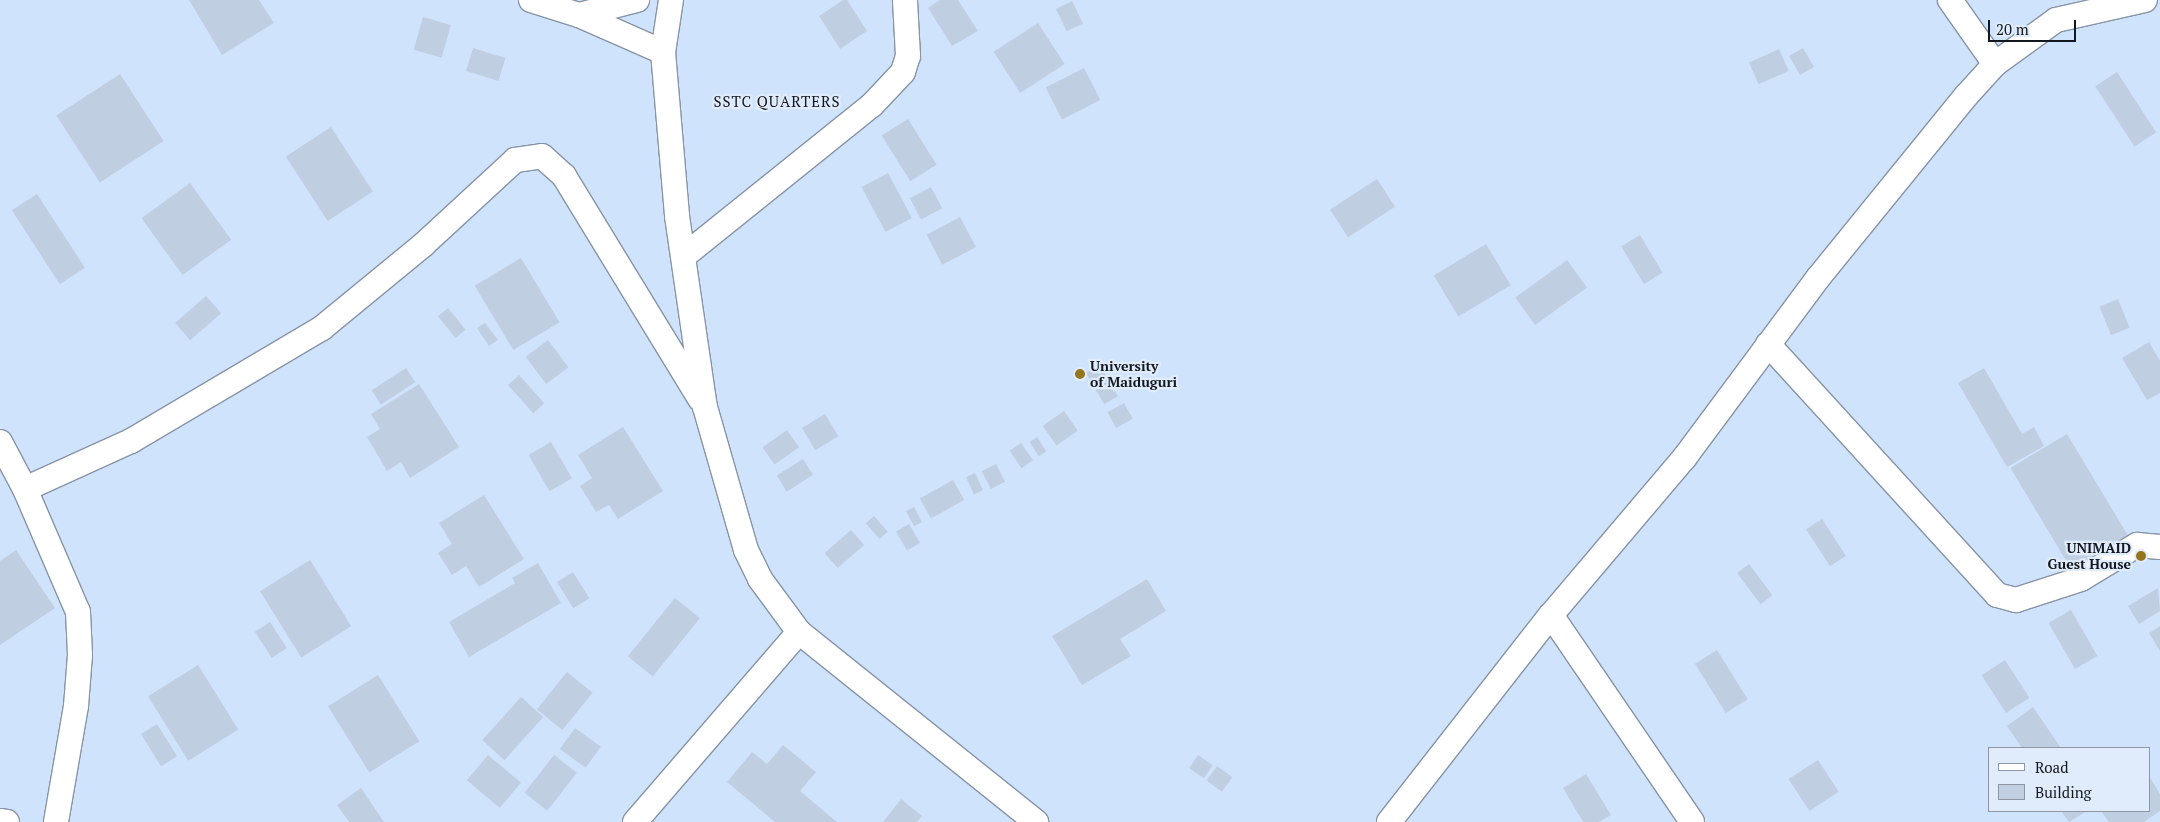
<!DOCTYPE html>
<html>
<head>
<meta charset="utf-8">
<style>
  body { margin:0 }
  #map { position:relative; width:2160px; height:822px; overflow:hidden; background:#e0ecfc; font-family:"PT Serif",serif }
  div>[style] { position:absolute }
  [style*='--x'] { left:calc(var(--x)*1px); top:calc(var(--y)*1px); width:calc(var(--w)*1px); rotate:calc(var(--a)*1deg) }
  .built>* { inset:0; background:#d0e3fd }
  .building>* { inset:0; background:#c0cee1; transform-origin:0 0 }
  .roads { filter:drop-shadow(1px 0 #8794a6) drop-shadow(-1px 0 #8794a6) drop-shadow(0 1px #8794a6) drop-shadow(0 -1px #8794a6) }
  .minor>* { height:24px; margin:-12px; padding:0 12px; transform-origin:12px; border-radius:12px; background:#fff }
  .dots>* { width:14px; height:14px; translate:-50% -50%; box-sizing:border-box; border:2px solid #e0ecfc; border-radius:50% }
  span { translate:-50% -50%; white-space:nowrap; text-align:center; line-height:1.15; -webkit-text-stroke:4.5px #e0ecfc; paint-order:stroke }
  .poi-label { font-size:14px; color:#13181e; font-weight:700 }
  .left { translate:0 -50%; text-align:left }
  .right { translate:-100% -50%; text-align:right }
  .neighbourhood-label { font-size:15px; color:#13181e; letter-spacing:1px }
  .legend { position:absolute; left:1988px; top:747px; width:162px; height:65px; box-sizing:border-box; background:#e0ecfc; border:1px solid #8e97a3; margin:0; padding:6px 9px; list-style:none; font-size:15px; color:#13181e }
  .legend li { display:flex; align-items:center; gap:10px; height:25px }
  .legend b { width:25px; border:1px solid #8e97a3 }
  .scale { position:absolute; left:1988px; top:20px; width:88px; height:22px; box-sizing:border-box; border:2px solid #13181e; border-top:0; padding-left:6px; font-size:15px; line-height:18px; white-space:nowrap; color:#13181e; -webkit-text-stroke:4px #e0ecfc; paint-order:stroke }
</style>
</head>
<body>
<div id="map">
  <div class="built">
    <i style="clip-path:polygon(evenodd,0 0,2160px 0,2160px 822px,0 822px,0 0,1989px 748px,2149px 748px,2149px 811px,1989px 811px,1989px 748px)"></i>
  </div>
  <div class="building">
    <i style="clip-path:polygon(189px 0,259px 0,274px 23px,222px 55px)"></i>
    <i style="clip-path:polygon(843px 0,847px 0,867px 31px,840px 49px,819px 16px)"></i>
    <i style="clip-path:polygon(940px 0,958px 0,978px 31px,952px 46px,928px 8px)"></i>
    <i style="left:1072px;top:1px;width:25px;height:18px;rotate:64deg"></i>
    <i style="left:423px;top:17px;width:29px;height:34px;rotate:16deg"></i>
    <i style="left:1038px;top:23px;width:49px;height:53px;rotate:57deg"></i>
    <i style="left:473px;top:48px;width:34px;height:24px;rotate:17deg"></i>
    <i style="left:1803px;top:48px;width:22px;height:16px;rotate:60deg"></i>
    <i style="left:1779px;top:49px;width:24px;height:33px;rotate:66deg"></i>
    <i style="left:1084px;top:68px;width:36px;height:43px;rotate:63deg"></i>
    <i style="left:2117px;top:72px;width:72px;height:26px;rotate:57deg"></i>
    <i style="left:120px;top:74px;width:80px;height:76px;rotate:57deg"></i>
    <i style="left:908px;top:119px;width:54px;height:31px;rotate:58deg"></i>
    <i style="left:331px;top:127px;width:77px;height:54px;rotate:57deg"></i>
    <i style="left:888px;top:173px;width:51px;height:30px;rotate:62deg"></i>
    <i style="left:1377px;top:179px;width:33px;height:56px;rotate:57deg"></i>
    <i style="left:190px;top:183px;width:70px;height:60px;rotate:54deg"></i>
    <i style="left:931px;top:187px;width:24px;height:24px;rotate:62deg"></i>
    <i style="left:37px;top:194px;width:88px;height:30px;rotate:57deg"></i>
    <i style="left:960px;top:217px;width:34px;height:38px;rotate:62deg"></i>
    <i style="left:1640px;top:235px;width:44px;height:22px;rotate:59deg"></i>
    <i style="left:1486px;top:244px;width:48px;height:61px;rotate:59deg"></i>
    <i style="left:521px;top:258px;width:75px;height:54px;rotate:59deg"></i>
    <i style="left:1567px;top:260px;width:34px;height:64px;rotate:54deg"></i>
    <i style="left:206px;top:296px;width:23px;height:41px;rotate:49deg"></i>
    <i style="left:2118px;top:299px;width:31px;height:20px;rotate:68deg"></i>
    <i style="left:448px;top:308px;width:28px;height:13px;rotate:51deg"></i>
    <i style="clip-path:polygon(485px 323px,498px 340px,489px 346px,477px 328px)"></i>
    <i style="left:548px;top:340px;width:34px;height:28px;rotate:53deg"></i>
    <i style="clip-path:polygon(2149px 342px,2160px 361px,2160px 393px,2147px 400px,2122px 358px)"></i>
    <i style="left:1100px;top:365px;width:36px;height:16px;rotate:60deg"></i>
    <i style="left:406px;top:368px;width:17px;height:41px;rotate:57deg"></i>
    <i style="clip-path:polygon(1984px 368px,2022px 434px,2034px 427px,2044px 446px,2007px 467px,1958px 383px)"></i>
    <i style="left:519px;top:375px;width:38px;height:15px;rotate:48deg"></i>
    <i style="clip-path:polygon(419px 384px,459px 447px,410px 478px,401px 462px,387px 471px,367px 437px,380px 429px,371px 414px)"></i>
    <i style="left:1124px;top:403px;width:18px;height:19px;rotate:61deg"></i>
    <i style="left:1064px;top:411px;width:24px;height:26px;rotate:55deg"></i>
    <i style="left:825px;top:414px;width:26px;height:27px;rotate:59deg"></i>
    <i style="clip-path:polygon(623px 427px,663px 491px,618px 519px,609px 505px,596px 512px,580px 486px,592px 478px,578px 455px)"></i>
    <i style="left:787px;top:430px;width:21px;height:30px;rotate:55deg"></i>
    <i style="left:2067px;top:434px;width:119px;height:66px;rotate:59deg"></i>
    <i style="left:1037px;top:437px;width:17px;height:9px;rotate:57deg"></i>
    <i style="left:551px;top:442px;width:42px;height:26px;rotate:60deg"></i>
    <i style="left:1021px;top:443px;width:21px;height:14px;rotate:55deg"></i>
    <i style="left:803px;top:459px;width:19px;height:31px;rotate:58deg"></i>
    <i style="left:996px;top:464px;width:20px;height:16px;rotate:63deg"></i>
    <i style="left:975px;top:473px;width:19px;height:10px;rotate:65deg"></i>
    <i style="left:953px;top:480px;width:23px;height:38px;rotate:61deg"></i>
    <i style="clip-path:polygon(484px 495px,524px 559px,479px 587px,466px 566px,452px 575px,438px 553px,452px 544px,439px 523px)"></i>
    <i style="left:914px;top:507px;width:17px;height:9px;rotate:62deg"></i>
    <i style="left:874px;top:516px;width:21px;height:11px;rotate:49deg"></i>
    <i style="left:1822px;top:519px;width:44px;height:19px;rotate:57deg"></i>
    <i style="left:909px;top:524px;width:22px;height:15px;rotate:60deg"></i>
    <i style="left:851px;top:530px;width:20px;height:35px;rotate:49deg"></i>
    <i style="clip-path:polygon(16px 550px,55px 608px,0 645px,0 561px)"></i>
    <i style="left:310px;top:560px;width:78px;height:59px;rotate:58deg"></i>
    <i style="clip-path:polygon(538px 563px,561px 603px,469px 657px,449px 622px,515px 583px,512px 578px)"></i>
    <i style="left:1749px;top:564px;width:39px;height:15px;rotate:53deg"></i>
    <i style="left:573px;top:572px;width:31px;height:19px;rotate:58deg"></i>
    <i style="clip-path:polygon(1147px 579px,1166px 611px,1120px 639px,1131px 656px,1082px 685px,1052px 636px)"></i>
    <i style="clip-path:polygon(2158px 588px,2160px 611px,2139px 624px,2128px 606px)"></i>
    <i style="left:675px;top:598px;width:32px;height:75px;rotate:39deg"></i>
    <i style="left:2071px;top:610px;width:53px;height:26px;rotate:60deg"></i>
    <i style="left:270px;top:622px;width:31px;height:18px;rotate:57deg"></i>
    <i style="clip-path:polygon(2160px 626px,2160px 651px,2149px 633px)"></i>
    <i style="left:1717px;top:650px;width:58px;height:26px;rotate:58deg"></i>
    <i style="left:2005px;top:660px;width:45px;height:28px;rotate:57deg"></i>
    <i style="left:198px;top:665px;width:76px;height:59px;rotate:58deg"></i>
    <i style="left:567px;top:672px;width:33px;height:48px;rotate:39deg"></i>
    <i style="left:378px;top:675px;width:78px;height:59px;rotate:58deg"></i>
    <i style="left:521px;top:697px;width:30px;height:58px;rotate:42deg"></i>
    <i style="clip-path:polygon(2033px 707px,2061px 748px,2022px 748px,2007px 726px)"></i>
    <i style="left:157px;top:724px;width:38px;height:19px;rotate:58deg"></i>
    <i style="left:575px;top:728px;width:32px;height:26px;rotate:36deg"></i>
    <i style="clip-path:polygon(783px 745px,816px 772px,800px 791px,837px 822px,775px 822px,727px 782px,752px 752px,767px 764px)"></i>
    <i style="left:488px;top:755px;width:43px;height:33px;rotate:40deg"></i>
    <i style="left:554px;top:755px;width:29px;height:48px;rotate:38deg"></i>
    <i style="left:1198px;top:755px;width:18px;height:16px;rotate:34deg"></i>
    <i style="left:1818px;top:760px;width:38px;height:35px;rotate:57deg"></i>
    <i style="left:1217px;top:766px;width:19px;height:18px;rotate:36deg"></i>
    <i style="clip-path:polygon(1586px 774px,1611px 815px,1599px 822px,1583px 822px,1563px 788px)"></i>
    <i style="clip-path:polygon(2149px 776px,2160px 794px,2160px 811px,2144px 822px,2109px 822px,2101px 811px,2149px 811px)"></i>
    <i style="clip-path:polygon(361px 788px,384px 822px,349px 822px,337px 805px)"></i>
    <i style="clip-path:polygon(901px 799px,922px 816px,917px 822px,883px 822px)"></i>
    <i style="clip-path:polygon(2061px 811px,2087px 811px,2069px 822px)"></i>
  </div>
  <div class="roads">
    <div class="minor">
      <i style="--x:531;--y:0;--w:50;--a:17.4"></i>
      <i style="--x:579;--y:15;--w:92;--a:23.8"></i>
      <i style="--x:671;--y:0;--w:53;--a:98.7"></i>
      <i style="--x:663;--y:52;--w:165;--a:85.1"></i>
      <i style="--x:677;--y:216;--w:193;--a:81.7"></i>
      <i style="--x:705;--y:407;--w:149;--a:74"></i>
      <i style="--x:746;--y:550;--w:32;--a:64"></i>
      <i style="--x:760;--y:579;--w:66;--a:53.7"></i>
      <i style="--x:799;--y:632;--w:304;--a:38.7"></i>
      <i style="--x:1950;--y:0;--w:78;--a:54.9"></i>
      <i style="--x:579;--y:15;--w:60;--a:-14.5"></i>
      <i style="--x:684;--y:256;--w:241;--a:-38.8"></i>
      <i style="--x:872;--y:105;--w:45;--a:-46.8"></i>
      <i style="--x:903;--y:72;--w:17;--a:-73"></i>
      <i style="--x:908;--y:56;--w:56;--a:-93.1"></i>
      <i style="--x:1768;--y:344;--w:340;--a:47.6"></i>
      <i style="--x:1997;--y:595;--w:20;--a:15"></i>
      <i style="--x:2016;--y:600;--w:68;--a:-17.9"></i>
      <i style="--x:2081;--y:579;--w:66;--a:-31.3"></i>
      <i style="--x:2137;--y:545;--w:23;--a:5"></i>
      <i style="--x:0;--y:442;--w:53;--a:62"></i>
      <i style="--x:25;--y:489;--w:134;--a:66.7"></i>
      <i style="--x:78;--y:612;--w:43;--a:87.3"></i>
      <i style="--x:80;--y:655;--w:51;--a:94.5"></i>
      <i style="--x:76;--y:706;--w:118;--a:99.8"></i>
      <i style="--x:25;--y:489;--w:116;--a:-24.4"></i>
      <i style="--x:131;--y:441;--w:222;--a:-30.6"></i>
      <i style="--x:322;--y:328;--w:131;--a:-39.4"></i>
      <i style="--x:423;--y:245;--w:125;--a:-42.7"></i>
      <i style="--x:515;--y:160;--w:27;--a:-8"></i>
      <i style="--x:542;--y:156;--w:30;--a:42"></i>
      <i style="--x:564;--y:176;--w:261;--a:58.6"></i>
      <i style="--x:1551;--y:615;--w:250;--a:55.7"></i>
      <i style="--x:0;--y:821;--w:7;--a:8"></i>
      <i style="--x:635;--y:822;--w:251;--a:-49.2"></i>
      <i style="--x:1389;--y:822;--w:263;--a:-52"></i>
      <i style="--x:1551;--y:615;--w:207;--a:-49.7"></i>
      <i style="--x:1685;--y:457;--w:223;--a:-53.4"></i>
      <i style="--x:1818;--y:278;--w:235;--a:-50.9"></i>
      <i style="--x:1966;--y:96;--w:43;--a:-47.8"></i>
      <i style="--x:1995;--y:64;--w:75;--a:-35.8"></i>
      <i style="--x:2056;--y:20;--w:91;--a:-12.7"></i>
    </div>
  </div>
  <div class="dots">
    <i style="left:1080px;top:374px;background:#95761d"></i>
    <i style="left:2141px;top:556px;background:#95761d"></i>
  </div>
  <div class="poi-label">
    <span class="left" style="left:1090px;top:374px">University<br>of Maiduguri</span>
    <span class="right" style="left:2131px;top:556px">UNIMAID<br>Guest House</span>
  </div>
  <div class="neighbourhood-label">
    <span style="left:777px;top:102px">SSTC QUARTERS</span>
  </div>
  <ul class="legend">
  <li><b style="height:6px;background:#fff"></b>Road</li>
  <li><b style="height:14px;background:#c0cee1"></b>Building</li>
  </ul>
  <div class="scale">20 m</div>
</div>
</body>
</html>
